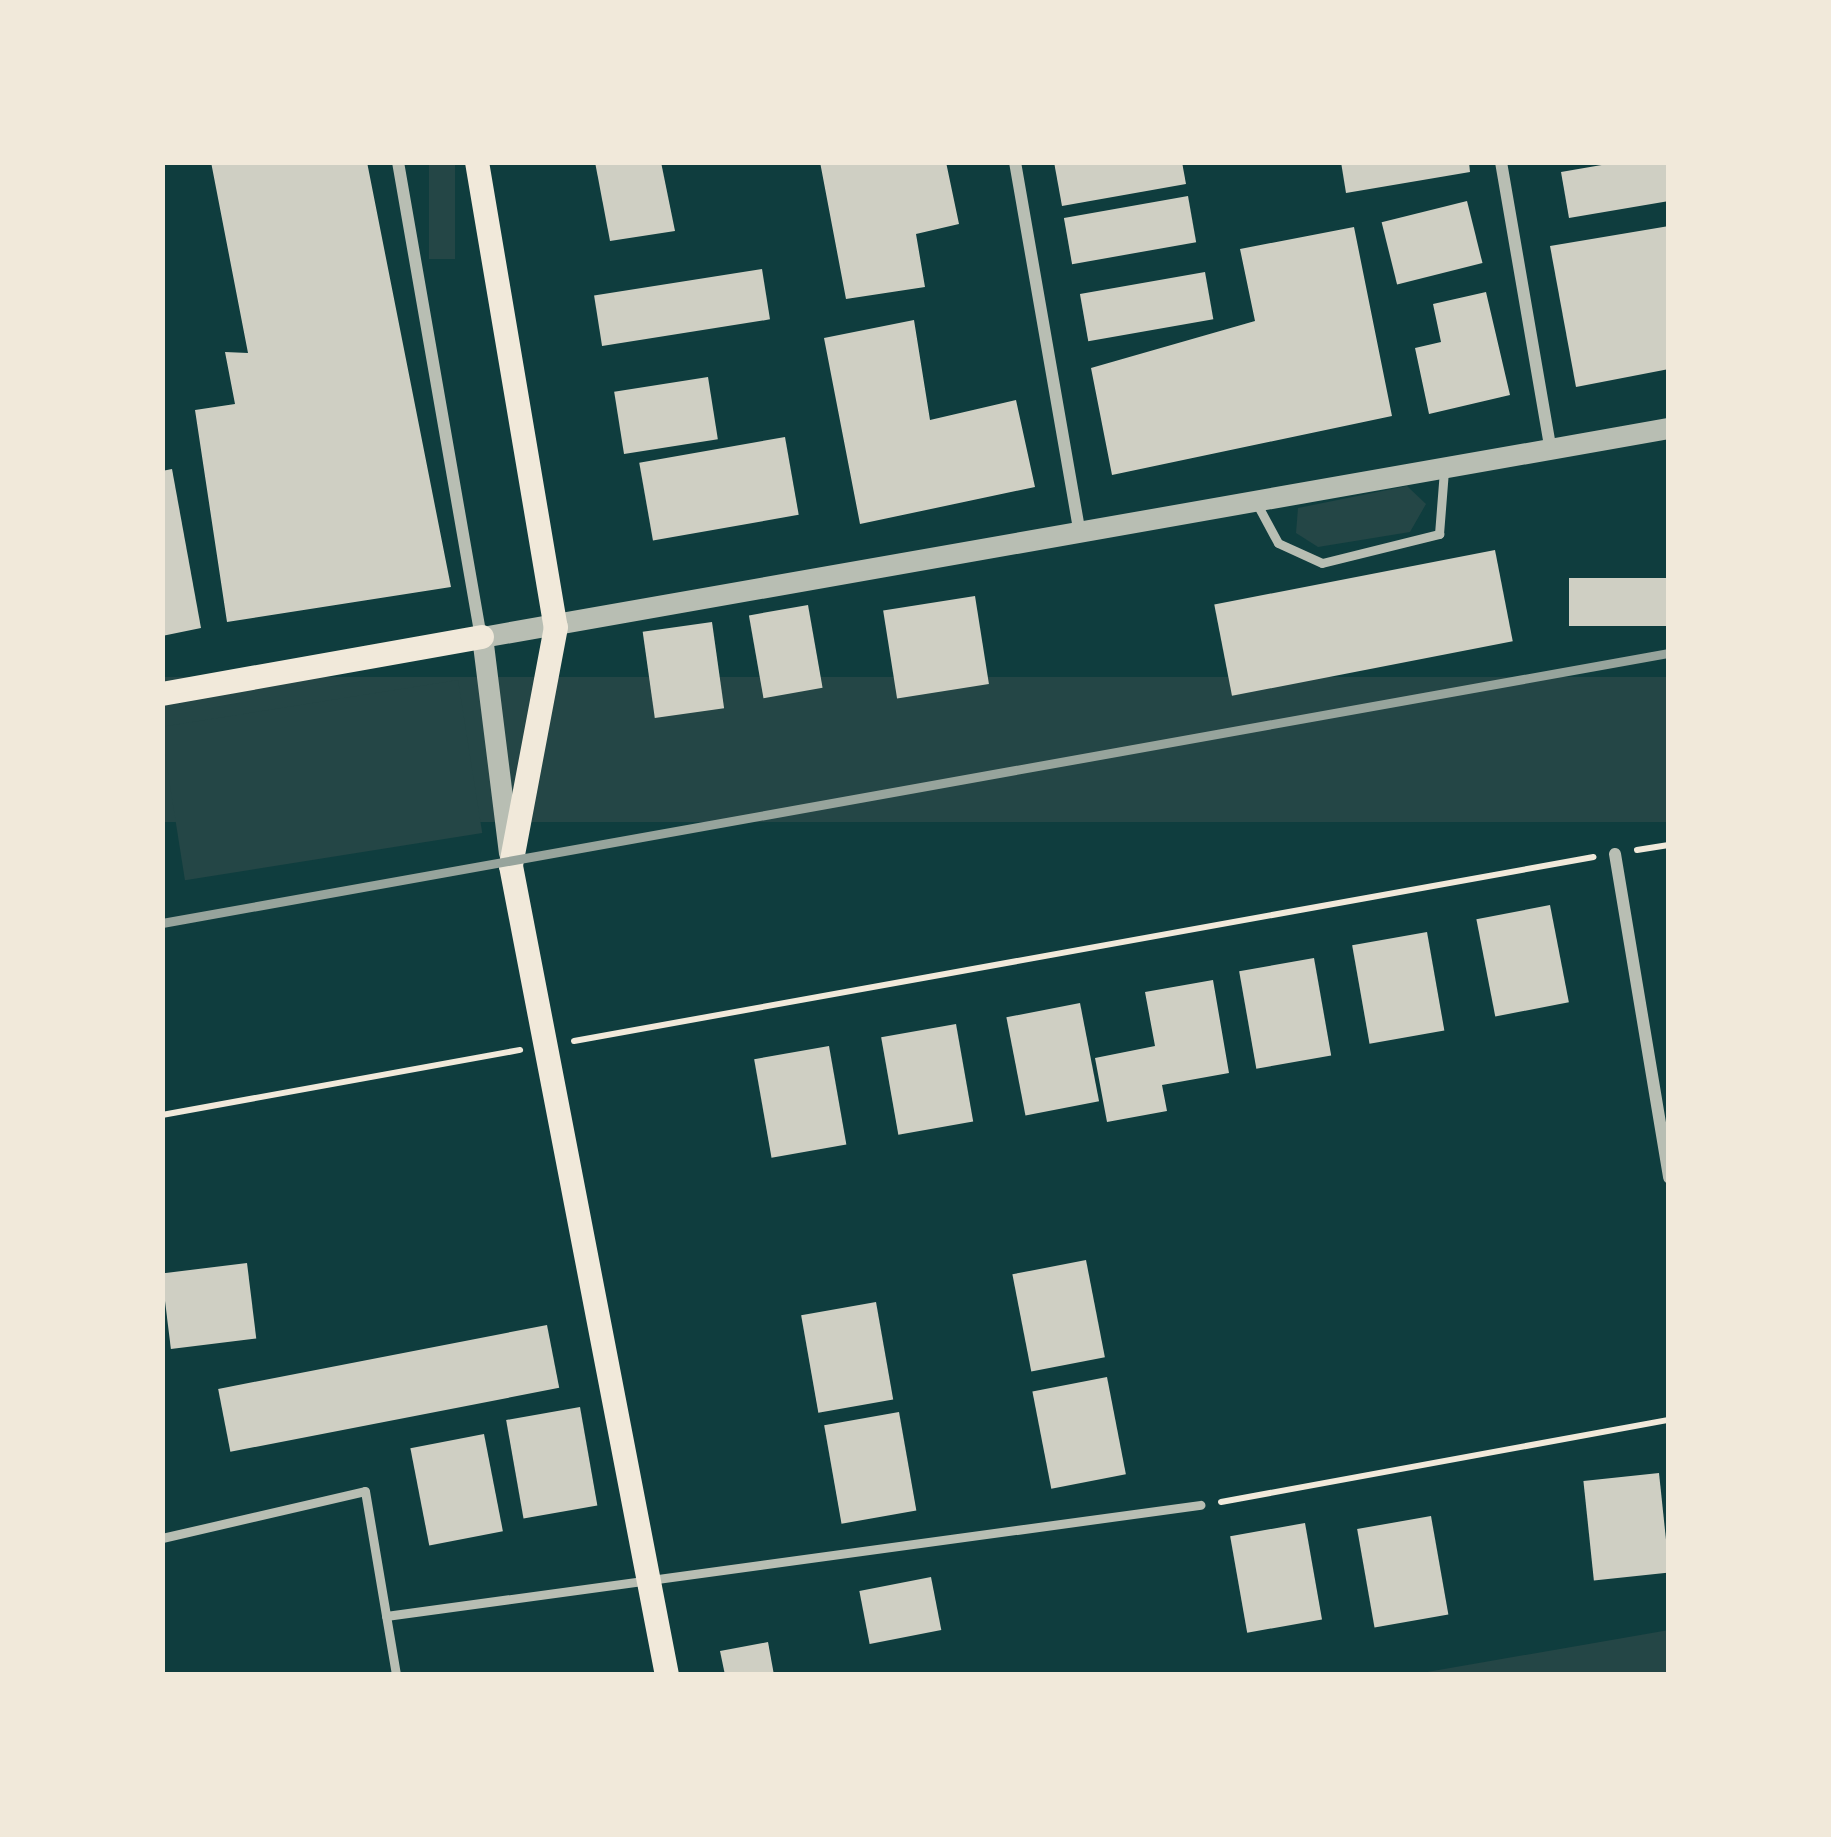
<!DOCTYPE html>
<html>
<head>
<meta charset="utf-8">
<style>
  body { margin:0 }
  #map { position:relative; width:1831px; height:1837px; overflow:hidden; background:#0f3d3e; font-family:Quicksand,sans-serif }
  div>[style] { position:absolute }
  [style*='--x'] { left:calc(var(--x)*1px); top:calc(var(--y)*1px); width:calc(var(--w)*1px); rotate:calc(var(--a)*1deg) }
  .green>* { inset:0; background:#244646; transform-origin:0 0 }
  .building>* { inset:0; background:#cfcfc3; transform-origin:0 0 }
  .path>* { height:6px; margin:-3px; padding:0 3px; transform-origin:3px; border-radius:3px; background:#f1e9da }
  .service>* { height:9px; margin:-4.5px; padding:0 4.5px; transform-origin:4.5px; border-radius:4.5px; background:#b8beb3 }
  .minor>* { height:12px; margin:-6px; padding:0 6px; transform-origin:6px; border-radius:6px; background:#b8beb3 }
  .tertiary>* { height:21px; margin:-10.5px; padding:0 10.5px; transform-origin:10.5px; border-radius:10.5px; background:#b8beb3 }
  .secondary>* { height:24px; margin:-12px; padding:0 12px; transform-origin:12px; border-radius:12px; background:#f1e9da }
  .rail>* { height:9px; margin:-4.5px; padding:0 4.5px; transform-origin:4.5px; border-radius:4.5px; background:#97a49c }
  span { translate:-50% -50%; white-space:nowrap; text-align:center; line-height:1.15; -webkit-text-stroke:9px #f1e9da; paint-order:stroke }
  .frame { position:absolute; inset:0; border:165px solid #f1e9da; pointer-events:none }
</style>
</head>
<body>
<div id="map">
  <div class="green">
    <i style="left:429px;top:162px;width:26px;height:97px"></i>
    <i style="clip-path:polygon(1407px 486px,1426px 504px,1410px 532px,1318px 547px,1296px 533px,1298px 508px)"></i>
    <i style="left:1669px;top:677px;width:145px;height:1529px;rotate:90deg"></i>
    <i style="left:458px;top:680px;width:155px;height:301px;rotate:81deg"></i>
    <i style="clip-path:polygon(1669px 1630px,1669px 1675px,1410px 1675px)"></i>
  </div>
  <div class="building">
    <i style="clip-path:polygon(211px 162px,367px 162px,451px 587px,227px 622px,195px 410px,235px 404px,225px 352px,248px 353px)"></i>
    <i style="clip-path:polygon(595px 162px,661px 162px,675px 231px,610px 241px)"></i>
    <i style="clip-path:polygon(820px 162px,946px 162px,959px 224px,916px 234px,925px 287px,846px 299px)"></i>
    <i style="clip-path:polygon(1054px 162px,1182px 162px,1186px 184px,1062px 206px)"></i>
    <i style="clip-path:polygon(1341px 162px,1469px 162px,1470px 172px,1346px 193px)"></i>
    <i style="clip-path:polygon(1619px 162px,1669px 162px,1669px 201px,1569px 218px,1561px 172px)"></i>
    <i style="left:1188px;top:196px;width:47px;height:126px;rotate:80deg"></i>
    <i style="left:1467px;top:201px;width:64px;height:88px;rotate:76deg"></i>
    <i style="clip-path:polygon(1669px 226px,1669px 369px,1576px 387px,1550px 246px)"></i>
    <i style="clip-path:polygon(1354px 227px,1392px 416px,1112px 475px,1091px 368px,1255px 321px,1240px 249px)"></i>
    <i style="left:762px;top:269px;width:51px;height:170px;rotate:81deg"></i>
    <i style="left:1205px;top:272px;width:48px;height:127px;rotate:80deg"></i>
    <i style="clip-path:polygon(1486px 292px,1510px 395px,1429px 414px,1415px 348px,1441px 342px,1433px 304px)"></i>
    <i style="clip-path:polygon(914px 320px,930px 420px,1016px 400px,1035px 487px,860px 524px,824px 338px)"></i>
    <i style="left:708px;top:377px;width:63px;height:95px;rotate:81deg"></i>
    <i style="left:785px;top:437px;width:79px;height:148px;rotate:80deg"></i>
    <i style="clip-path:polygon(172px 469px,201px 628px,162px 636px,162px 471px)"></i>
    <i style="left:1495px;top:550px;width:93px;height:286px;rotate:79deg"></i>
    <i style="left:1669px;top:578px;width:48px;height:100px;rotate:90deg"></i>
    <i style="left:975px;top:596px;width:89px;height:93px;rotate:81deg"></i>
    <i style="left:808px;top:605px;width:84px;height:60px;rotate:80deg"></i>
    <i style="left:712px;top:622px;width:87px;height:70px;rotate:82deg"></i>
    <i style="left:1550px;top:905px;width:99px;height:75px;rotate:79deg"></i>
    <i style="left:1427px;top:932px;width:100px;height:76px;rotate:80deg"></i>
    <i style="left:1314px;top:958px;width:99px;height:76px;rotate:80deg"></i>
    <i style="clip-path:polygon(1213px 980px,1229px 1073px,1162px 1085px,1167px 1111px,1107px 1122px,1095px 1058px,1155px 1046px,1145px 992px)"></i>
    <i style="left:1080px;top:1003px;width:100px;height:75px;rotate:79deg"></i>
    <i style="left:956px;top:1024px;width:99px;height:76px;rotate:80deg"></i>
    <i style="left:829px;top:1046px;width:100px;height:76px;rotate:80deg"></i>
    <i style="left:1086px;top:1260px;width:99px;height:75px;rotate:79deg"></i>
    <i style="left:247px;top:1263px;width:76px;height:86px;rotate:83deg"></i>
    <i style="left:876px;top:1302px;width:99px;height:76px;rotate:80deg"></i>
    <i style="left:547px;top:1325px;width:64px;height:335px;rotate:79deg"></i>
    <i style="left:1107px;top:1377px;width:99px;height:76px;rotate:79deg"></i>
    <i style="left:580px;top:1407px;width:100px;height:75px;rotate:80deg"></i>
    <i style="left:899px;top:1412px;width:100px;height:76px;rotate:80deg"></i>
    <i style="left:484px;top:1434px;width:99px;height:75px;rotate:79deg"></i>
    <i style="left:1659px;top:1473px;width:100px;height:76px;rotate:84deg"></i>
    <i style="left:1431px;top:1516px;width:100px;height:75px;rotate:80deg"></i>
    <i style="left:1305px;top:1523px;width:98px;height:76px;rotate:80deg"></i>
    <i style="left:931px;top:1577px;width:54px;height:73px;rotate:79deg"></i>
    <i style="clip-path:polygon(768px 1642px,774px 1675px,725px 1675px,720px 1651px)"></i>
  </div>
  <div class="path">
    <i style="--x:1637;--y:850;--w:32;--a:-9"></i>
    <i style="--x:574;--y:1041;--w:1036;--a:-10.23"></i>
    <i style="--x:162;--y:1115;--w:364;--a:-10.3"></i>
    <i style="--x:1221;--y:1502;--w:455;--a:-10.4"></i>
  </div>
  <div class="service">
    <i style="--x:1257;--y:504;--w:44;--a:61.7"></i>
    <i style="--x:1278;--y:543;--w:48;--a:24.4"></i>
    <i style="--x:1322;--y:563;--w:121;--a:-13.9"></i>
    <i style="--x:1439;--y:534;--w:63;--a:-85.5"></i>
    <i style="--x:162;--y:1538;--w:208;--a:-13"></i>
    <i style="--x:365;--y:1491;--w:187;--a:80.4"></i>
    <i style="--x:386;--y:1616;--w:822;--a:-7.77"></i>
  </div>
  <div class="minor">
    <i style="--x:398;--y:162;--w:481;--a:80.1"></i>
    <i style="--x:1015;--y:162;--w:377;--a:80.1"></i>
    <i style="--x:1501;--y:162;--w:292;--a:80.2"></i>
    <i style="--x:1615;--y:854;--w:328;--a:80.5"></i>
  </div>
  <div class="tertiary">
    <i style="--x:509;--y:853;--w:218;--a:-97.1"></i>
    <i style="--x:482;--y:637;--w:1205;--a:-9.99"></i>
  </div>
  <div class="secondary">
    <i style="--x:477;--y:162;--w:472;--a:80.4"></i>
    <i style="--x:556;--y:627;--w:243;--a:100.7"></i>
    <i style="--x:511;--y:866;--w:824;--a:79.09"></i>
    <i style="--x:162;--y:694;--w:325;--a:-10.1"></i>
  </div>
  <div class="rail">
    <i style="--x:162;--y:923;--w:1531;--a:-10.16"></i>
  </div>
  <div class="frame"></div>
</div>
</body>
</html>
